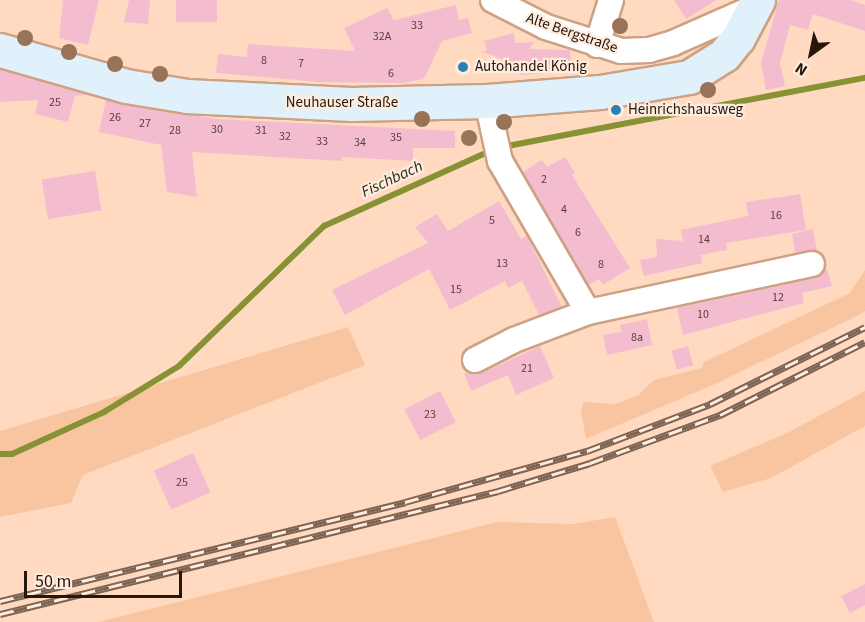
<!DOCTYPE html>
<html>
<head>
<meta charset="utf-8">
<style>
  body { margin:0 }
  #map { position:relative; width:865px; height:622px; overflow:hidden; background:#ffdac1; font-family:"Source Sans 3",sans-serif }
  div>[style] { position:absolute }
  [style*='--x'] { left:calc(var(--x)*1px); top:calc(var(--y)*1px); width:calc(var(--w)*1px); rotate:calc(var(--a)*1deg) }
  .green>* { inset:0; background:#f9c4a0 }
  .stream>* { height:6px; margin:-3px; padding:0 3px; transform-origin:3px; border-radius:3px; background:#869234 }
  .building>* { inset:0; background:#f3bccf; transform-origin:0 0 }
  .roads { filter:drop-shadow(2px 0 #cda183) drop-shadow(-2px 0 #cda183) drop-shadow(0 2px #cda183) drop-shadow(0 -2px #cda183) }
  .street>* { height:24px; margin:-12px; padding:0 12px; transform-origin:12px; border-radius:12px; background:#fff }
  .secondary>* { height:33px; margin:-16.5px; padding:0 16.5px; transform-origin:16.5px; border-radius:16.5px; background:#e0f1fb }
  .rail>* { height:7px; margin-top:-3.5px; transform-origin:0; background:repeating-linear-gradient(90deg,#feecdf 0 14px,#7d6453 0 28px); box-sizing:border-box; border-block:2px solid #7d6453 }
  .trees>* { width:16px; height:16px; margin:-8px; border-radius:50%; background:#987357 }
  .dots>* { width:16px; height:16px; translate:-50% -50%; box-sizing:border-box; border:3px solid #feecdf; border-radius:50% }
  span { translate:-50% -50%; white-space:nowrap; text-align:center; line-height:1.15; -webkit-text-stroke:4.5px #feecdf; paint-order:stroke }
  .number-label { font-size:12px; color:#5a403c }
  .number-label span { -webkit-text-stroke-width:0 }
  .street-label { font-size:15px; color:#27170b }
  .poi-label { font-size:15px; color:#27170b }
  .left { translate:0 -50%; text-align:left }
  .water-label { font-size:16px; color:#282c17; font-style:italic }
  .north { position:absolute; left:781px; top:24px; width:60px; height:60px; -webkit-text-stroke:4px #feecdf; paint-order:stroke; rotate:213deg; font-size:16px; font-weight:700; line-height:24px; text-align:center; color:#27170b }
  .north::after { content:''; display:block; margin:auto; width:21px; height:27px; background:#27170b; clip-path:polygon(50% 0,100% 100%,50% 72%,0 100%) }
  .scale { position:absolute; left:24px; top:571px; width:158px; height:27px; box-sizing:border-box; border:3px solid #27170b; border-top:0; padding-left:8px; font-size:18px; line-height:21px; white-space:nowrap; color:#27170b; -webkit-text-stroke:4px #feecdf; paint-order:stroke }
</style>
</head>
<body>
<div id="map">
  <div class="green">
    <i style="clip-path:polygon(865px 270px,865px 311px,859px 315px,715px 384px,586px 439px,581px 410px,584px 402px,615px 404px,638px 395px,654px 380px,702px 368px,704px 362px,850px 293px)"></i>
    <i style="clip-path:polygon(348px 327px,365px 365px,83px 475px,71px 503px,0 517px,0 431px)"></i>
    <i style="clip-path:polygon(865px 391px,865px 426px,771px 478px,723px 492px,710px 466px,787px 433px)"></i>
    <i style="clip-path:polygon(615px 517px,654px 622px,98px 622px,497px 522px,573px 524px)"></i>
  </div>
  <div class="stream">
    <i style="--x:502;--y:147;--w:369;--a:-10.8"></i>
    <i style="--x:0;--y:454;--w:12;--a:0"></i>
    <i style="--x:12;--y:454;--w:101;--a:-24.5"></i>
    <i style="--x:104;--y:412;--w:88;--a:-31.5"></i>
    <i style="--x:179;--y:366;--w:202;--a:-44"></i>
    <i style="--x:324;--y:226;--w:184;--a:-24.3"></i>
  </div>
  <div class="building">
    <i style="clip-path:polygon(63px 0,99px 0,88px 45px,59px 38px)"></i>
    <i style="clip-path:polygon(129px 0,150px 0,148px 24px,124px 22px)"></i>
    <i style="left:176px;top:0;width:41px;height:22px"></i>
    <i style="clip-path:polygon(674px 0,716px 0,686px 19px)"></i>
    <i style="clip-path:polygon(779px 0,851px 0,865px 5px,865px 31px,813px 14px,808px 30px,790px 25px,780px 63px,785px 86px,766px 90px,761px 63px)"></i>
    <i style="clip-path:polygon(456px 5px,459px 20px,468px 18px,472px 33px,442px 41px,424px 79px,403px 83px,319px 82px,216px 73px,218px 54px,247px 57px,248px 44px,355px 51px,344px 28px,387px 8px,394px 20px)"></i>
    <i style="clip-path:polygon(514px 33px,515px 43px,534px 42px,529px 49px,570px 50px,571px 71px,520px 75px,518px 65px,480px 51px,487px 51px,484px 41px)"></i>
    <i style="clip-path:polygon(0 69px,86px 94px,86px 95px,75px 96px,68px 122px,35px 114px,38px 100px,0 102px)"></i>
    <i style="clip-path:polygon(106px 100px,217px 119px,455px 131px,455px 148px,413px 148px,413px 161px,342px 157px,342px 161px,192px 152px,197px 197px,167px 192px,161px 145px,99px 132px)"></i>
    <i style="clip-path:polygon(565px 157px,575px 173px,572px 175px,630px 268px,603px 285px,599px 279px,589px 285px,523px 172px,542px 160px,547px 167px)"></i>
    <i style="left:95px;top:171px;width:40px;height:54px;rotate:81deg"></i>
    <i style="clip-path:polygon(800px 194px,806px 230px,726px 243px,727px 250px,701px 255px,702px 263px,644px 276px,640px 260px,657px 257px,656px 239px,683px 241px,681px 230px,748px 216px,746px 202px)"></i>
    <i style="clip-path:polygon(499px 201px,521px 239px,527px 236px,562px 307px,539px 315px,522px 281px,508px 288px,505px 281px,450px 310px,429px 269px,345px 315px,332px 290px,428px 243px,415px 227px,437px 214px,448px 231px)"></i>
    <i style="clip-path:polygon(813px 229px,817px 251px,795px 253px,792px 234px)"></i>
    <i style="clip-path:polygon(827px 269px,832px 286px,802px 293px,804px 303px,683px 335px,677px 308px,815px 278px)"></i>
    <i style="clip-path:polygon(647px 319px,652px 345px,607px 355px,603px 335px,621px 332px,620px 325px)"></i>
    <i style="clip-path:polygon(540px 346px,554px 378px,516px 395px,508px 375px,471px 391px,464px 373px,482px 373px)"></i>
    <i style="left:688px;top:346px;width:20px;height:17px;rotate:75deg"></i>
    <i style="left:440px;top:391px;width:35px;height:40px;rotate:63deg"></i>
    <i style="left:193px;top:453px;width:43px;height:43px;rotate:66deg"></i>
    <i style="clip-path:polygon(865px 584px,865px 605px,850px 613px,841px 596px)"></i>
  </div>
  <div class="roads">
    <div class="street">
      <i style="--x:493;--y:0;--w:59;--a:27"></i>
      <i style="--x:546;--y:27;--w:79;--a:17.7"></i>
      <i style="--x:621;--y:51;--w:28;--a:-2"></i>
      <i style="--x:649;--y:50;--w:25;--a:-16"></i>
      <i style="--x:673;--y:43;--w:90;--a:-23.7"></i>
      <i style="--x:597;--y:45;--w:47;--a:-72.7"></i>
      <i style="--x:487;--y:101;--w:61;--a:77.8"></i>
      <i style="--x:500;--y:161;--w:175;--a:59.8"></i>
      <i style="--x:475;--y:360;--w:44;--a:-27.1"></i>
      <i style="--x:514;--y:340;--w:79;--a:-20.7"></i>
      <i style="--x:588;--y:312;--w:229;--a:-12.1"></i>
    </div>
    <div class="secondary">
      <i style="--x:0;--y:50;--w:131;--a:15.9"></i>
      <i style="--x:126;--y:86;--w:62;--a:9.3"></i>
      <i style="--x:187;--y:96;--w:164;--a:2.8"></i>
      <i style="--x:351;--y:104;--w:136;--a:-1.3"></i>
      <i style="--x:487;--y:101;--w:113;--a:-4.6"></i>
      <i style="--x:600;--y:92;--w:90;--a:-9.6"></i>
      <i style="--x:689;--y:77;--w:41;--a:-32.2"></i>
      <i style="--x:724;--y:55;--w:22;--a:-51"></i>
      <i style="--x:738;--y:38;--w:43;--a:-62.2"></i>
    </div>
  </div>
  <div class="rail">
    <i style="--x:0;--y:601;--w:417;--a:-13.7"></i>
    <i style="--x:405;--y:502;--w:189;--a:-15.7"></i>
    <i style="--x:587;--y:451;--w:132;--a:-20.9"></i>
    <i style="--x:710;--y:404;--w:173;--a:-26.4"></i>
    <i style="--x:0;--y:614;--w:513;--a:-13.87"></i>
    <i style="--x:498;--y:491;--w:96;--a:-16.9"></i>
    <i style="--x:590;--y:463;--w:139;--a:-20.3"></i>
    <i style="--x:720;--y:415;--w:162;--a:-26.7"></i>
  </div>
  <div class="trees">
    <i style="left:620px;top:26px"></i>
    <i style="left:25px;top:38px"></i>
    <i style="left:69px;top:52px"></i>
    <i style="left:115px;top:64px"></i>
    <i style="left:160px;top:74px"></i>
    <i style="left:708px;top:90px"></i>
    <i style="left:422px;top:119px"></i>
    <i style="left:504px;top:122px"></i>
    <i style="left:469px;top:138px"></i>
  </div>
  <div class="dots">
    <i style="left:463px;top:67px;background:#2a82b1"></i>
    <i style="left:616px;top:110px;background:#2a82b1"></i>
  </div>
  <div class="number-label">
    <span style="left:417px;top:26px">33</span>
    <span style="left:382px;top:37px">32A</span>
    <span style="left:264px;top:61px">8</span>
    <span style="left:301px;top:64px">7</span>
    <span style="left:391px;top:74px">6</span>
    <span style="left:55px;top:103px">25</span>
    <span style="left:115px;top:118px">26</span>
    <span style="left:145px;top:124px">27</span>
    <span style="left:217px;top:130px">30</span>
    <span style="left:175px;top:131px">28</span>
    <span style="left:261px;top:131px">31</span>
    <span style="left:285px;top:137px">32</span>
    <span style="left:396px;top:138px">35</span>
    <span style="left:322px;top:142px">33</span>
    <span style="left:360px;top:143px">34</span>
    <span style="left:544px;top:180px">2</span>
    <span style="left:564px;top:210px">4</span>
    <span style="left:776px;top:216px">16</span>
    <span style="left:492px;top:221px">5</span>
    <span style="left:578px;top:233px">6</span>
    <span style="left:704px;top:240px">14</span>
    <span style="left:502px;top:264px">13</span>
    <span style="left:601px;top:265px">8</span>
    <span style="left:456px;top:290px">15</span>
    <span style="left:778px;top:298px">12</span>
    <span style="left:703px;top:315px">10</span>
    <span style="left:637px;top:338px">8a</span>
    <span style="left:527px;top:369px">21</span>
    <span style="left:430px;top:415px">23</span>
    <span style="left:182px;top:483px">25</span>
  </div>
  <div class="street-label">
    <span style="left:572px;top:33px;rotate:19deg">Alte Bergstraße</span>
    <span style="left:342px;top:103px">Neuhauser Straße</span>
  </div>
  <div class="poi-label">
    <span class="left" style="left:475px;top:67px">Autohandel König</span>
    <span class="left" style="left:628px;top:110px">Heinrichshausweg</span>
  </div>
  <div class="water-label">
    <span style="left:392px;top:179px;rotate:-25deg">Fischbach</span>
  </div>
  <div class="north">N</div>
  <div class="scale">50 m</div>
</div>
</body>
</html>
